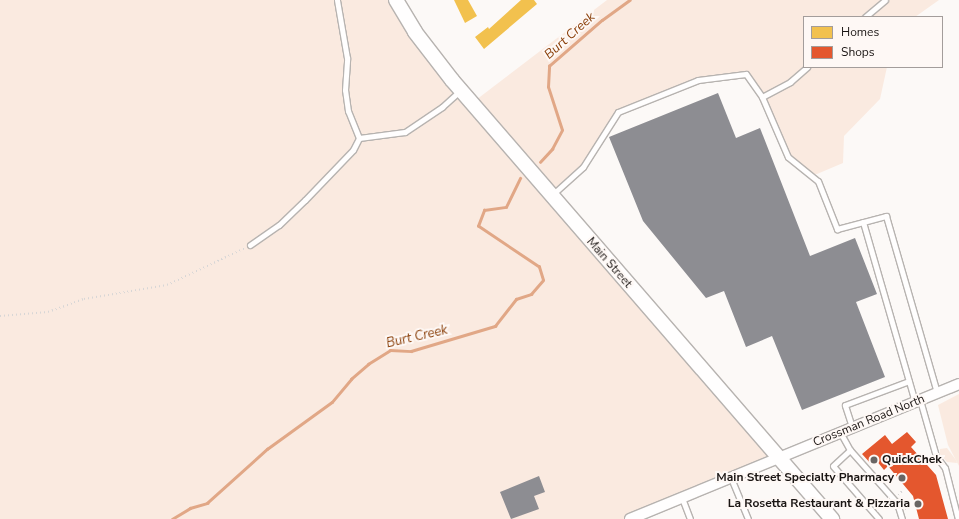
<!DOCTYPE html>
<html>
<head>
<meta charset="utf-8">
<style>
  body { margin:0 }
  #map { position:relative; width:959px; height:519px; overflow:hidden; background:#fcf9f7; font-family:"Nunito Sans",sans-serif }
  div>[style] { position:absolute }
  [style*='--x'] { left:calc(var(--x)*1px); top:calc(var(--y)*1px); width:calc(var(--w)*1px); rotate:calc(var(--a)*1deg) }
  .green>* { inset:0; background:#faeae0 }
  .homes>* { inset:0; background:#f2c14e }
  .shops>* { inset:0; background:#e4572e }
  .industry>* { inset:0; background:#8d8d92 }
  .stream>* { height:2.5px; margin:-1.25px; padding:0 1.25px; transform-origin:1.25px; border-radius:1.25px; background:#e1a786 }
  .path>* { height:1.5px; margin-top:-0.75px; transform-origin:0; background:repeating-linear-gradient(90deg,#d7d6d6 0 1px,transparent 0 4px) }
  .roads { filter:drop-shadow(1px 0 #b7b3b0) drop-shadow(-1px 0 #b7b3b0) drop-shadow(0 1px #b7b3b0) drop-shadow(0 -1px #b7b3b0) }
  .service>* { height:5px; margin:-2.5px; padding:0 2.5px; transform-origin:2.5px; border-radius:2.5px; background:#fffefe }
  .minor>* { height:10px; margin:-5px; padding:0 5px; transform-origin:5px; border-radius:5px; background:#fffefe }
  .secondary>* { height:14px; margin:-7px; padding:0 7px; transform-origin:7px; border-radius:7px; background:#fffefe }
  .dots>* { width:11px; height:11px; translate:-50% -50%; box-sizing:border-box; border:2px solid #fef8f5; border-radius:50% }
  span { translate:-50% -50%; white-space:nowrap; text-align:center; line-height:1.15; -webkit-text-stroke:4px #fef8f5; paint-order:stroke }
  .street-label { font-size:12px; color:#1a1513 }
  .poi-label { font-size:12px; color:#1a1513; font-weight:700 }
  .left { translate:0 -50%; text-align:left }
  .right { translate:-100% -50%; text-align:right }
  .water-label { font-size:13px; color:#8a3f09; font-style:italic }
  .legend { position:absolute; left:803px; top:16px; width:140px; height:52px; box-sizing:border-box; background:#fef8f5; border:1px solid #a39d9b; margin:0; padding:5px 7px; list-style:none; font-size:12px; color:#1a1513 }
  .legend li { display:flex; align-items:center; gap:8px; height:20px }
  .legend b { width:20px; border:1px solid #a39d9b }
</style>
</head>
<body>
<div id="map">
  <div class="green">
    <i style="clip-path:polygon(0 0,398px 0,472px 103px,607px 0,939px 0,915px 17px,804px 17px,804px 67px,887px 67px,880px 99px,844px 136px,843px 163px,817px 174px,809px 174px,788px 157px,762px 97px,746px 75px,698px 80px,618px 112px,583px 167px,552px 196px,779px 458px,630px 519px,0 519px)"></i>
    <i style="clip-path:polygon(959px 394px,959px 466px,948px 445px,938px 405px)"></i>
    <i style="clip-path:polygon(947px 448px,956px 460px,957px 463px,947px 462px,940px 454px,940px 449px)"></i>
  </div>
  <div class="homes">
    <i style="clip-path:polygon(454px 0,468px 0,477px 16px,465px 23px)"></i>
    <i style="clip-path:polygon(521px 0,534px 0,537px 4px,484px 49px,475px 37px,488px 27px,489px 29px)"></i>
  </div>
  <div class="shops">
    <i style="clip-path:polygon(907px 432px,916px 442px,911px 447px,936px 475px,948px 519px,919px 519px,913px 496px,888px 466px,884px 470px,876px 460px,872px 465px,862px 454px,885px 435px,892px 444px)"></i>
  </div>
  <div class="industry">
    <i style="clip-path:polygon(718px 93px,736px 138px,760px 128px,810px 256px,855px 238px,877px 294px,856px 302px,885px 377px,802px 410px,772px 336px,746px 347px,724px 291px,706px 298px,643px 221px,609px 137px)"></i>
    <i style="clip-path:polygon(539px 476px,545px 492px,534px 496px,539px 509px,511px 519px,500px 492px)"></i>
  </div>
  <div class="stream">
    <i style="--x:540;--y:162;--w:18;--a:-47"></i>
    <i style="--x:552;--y:149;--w:21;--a:-62"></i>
    <i style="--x:562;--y:130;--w:45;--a:-108"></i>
    <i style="--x:548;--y:87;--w:21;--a:-87"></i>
    <i style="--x:549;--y:66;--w:70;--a:-41"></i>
    <i style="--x:602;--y:20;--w:34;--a:-36"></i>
    <i style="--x:172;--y:519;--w:21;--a:-31"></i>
    <i style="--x:190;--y:508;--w:18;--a:-16"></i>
    <i style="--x:207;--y:503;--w:81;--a:-42"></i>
    <i style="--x:267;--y:449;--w:80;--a:-35.9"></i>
    <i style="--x:332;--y:402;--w:30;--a:-50"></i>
    <i style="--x:351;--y:379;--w:23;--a:-41"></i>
    <i style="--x:368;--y:364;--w:26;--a:-32"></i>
    <i style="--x:390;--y:350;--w:21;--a:3"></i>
    <i style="--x:411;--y:351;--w:88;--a:-16.6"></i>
    <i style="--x:495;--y:326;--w:34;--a:-52"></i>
    <i style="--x:516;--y:299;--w:16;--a:-18"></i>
    <i style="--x:531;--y:294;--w:18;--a:-49"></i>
    <i style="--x:543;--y:280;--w:14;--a:-107"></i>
    <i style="--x:539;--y:267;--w:73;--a:-146.1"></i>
    <i style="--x:478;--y:226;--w:17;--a:-69"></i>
    <i style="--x:484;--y:210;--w:22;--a:-8"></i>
    <i style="--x:506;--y:207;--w:32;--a:-64"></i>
  </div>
  <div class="path">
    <i style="--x:0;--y:316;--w:48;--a:-4.8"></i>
    <i style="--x:48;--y:312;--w:38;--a:-20"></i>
    <i style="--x:84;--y:299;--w:84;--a:-9.6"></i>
    <i style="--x:167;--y:285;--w:86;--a:-25.4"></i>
    <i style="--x:898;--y:495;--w:6;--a:-45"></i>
    <i style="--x:905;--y:509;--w:6;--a:-18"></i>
  </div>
  <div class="roads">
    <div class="service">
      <i style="--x:865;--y:17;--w:26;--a:-40"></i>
      <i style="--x:762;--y:97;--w:32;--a:-28"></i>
      <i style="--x:790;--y:82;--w:23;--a:-41"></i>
      <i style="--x:359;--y:138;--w:46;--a:-7.4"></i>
      <i style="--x:405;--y:132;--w:45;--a:-34"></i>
      <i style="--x:442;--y:107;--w:24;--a:-42"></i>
      <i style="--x:552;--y:195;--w:42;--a:-42.1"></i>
      <i style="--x:583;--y:167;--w:65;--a:-57.5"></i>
      <i style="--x:618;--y:112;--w:86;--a:-21.8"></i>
      <i style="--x:698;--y:80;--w:48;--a:-7.1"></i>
      <i style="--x:746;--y:74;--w:28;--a:55"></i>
      <i style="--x:762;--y:97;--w:65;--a:66.6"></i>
      <i style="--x:788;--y:157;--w:38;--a:39"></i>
      <i style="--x:818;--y:181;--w:52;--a:68.4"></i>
      <i style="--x:837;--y:229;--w:51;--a:-14.9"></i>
      <i style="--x:886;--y:216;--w:184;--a:73.9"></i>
      <i style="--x:863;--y:222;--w:187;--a:73.9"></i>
      <i style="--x:250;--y:245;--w:35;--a:-35"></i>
      <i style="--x:279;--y:225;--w:36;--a:-44"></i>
      <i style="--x:305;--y:200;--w:69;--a:-46.2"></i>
      <i style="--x:353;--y:150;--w:13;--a:-63"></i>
      <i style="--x:359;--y:138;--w:29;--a:-112"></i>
      <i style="--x:348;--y:111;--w:21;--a:-98"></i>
      <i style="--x:345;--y:90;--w:32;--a:-86"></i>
      <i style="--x:347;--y:58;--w:59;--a:-99.8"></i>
      <i style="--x:920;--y:400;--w:58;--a:74.1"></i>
      <i style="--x:936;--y:456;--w:15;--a:53"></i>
      <i style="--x:945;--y:468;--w:53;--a:75.7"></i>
      <i style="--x:852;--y:427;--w:23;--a:-108"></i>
      <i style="--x:845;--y:405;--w:68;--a:-20.6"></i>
      <i style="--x:840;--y:432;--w:21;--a:61"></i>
      <i style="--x:850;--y:450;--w:71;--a:48.4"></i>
      <i style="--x:897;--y:503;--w:17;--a:73"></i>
      <i style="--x:850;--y:450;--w:23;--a:137"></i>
      <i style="--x:833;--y:466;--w:70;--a:49"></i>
      <i style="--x:731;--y:478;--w:44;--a:67.5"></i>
      <i style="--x:682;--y:498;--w:22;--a:69"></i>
    </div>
    <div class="minor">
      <i style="--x:630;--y:519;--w:356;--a:-22.3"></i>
    </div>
    <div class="secondary">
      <i style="--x:396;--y:0;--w:37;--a:59"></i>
      <i style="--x:415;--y:32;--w:61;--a:52.4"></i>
      <i style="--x:452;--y:80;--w:581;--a:49.12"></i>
    </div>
  </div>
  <div class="dots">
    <i style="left:874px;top:460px;background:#696563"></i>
    <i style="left:902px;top:478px;background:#696563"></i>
    <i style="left:918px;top:504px;background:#696563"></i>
  </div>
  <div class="street-label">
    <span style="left:609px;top:263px;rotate:49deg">Main Street</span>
    <span style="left:869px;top:421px;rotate:-22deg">Crossman Road North</span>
  </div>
  <div class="poi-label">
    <span class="left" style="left:882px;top:460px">QuickChek</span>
    <span class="right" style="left:894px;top:478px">Main Street Specialty Pharmacy</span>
    <span class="right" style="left:910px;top:504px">La Rosetta Restaurant &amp; Pizzaria</span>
  </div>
  <div class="water-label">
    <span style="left:570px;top:36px;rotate:-42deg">Burt Creek</span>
    <span style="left:417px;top:337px;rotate:-13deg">Burt Creek</span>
  </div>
  <ul class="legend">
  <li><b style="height:11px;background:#f2c14e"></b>Homes</li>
  <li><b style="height:11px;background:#e4572e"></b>Shops</li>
  </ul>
</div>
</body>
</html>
